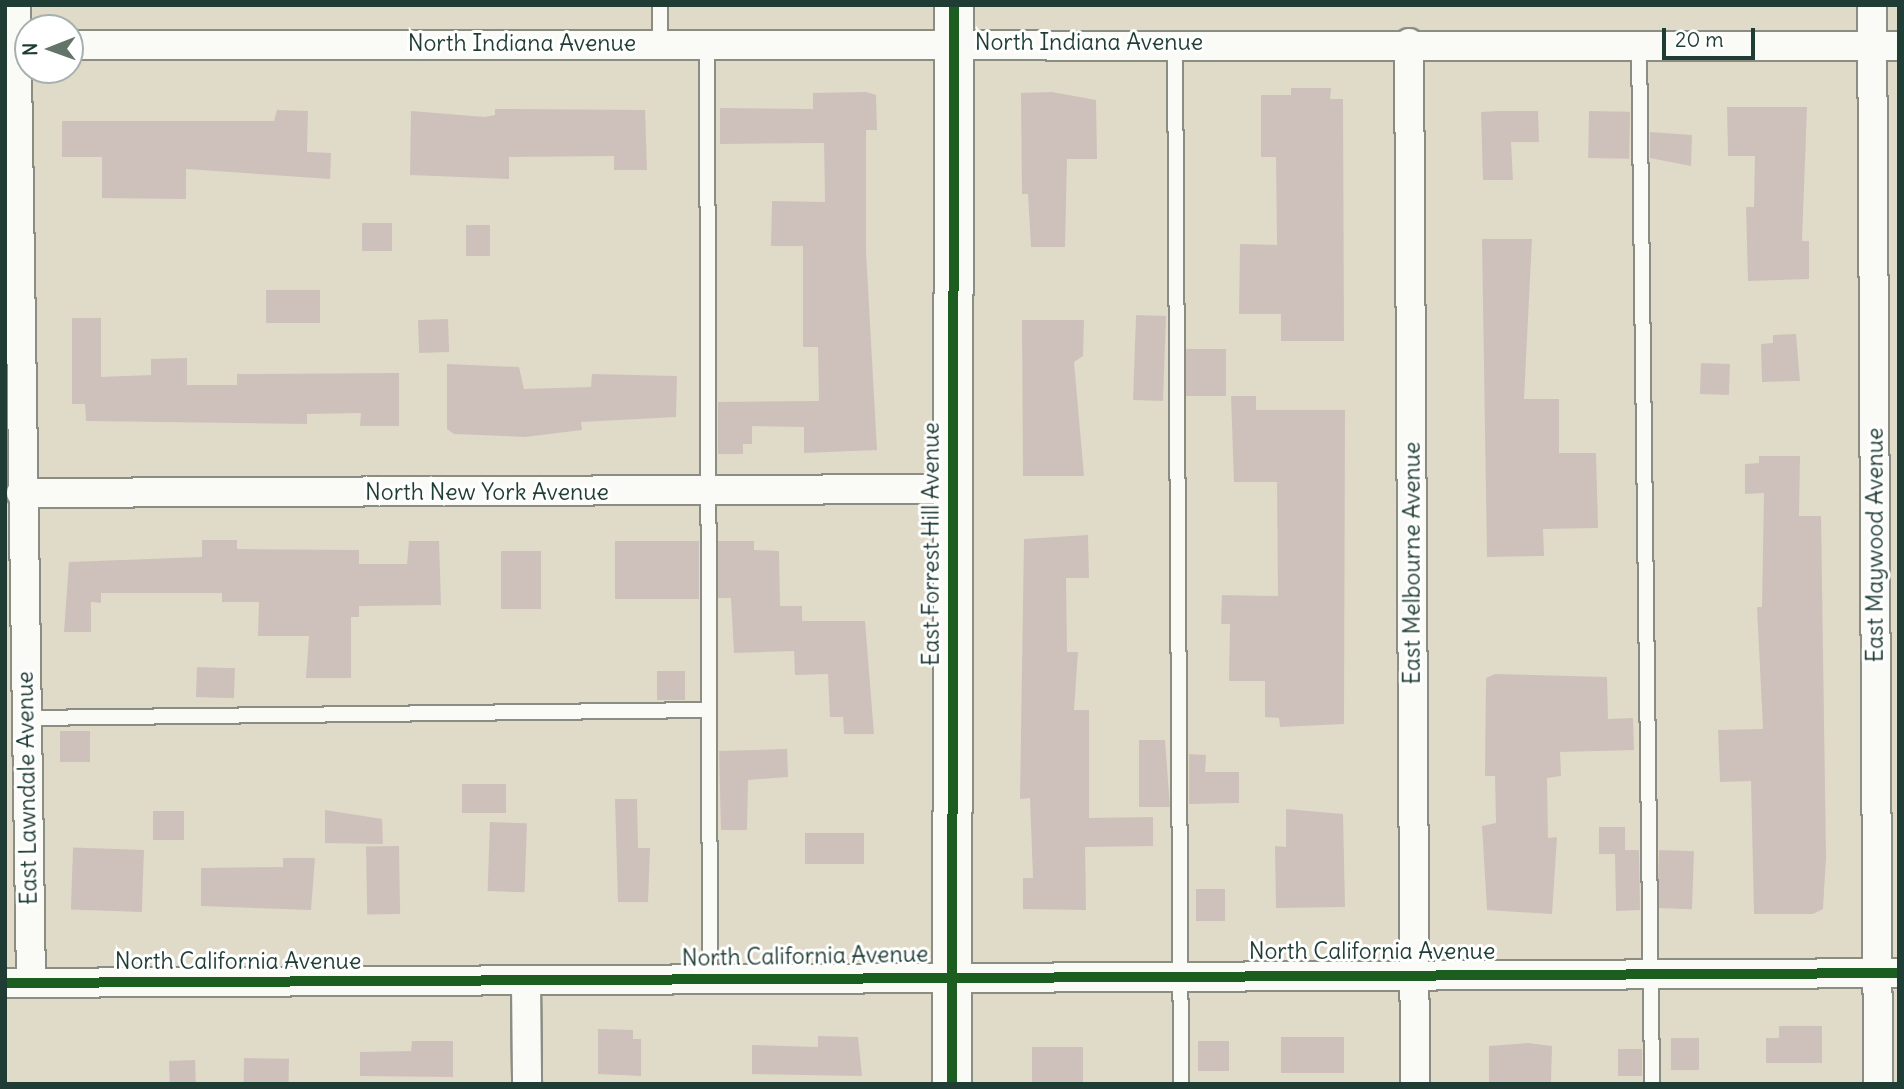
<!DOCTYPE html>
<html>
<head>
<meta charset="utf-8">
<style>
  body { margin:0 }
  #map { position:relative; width:1904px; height:1089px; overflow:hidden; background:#e0dbc8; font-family:Delius,sans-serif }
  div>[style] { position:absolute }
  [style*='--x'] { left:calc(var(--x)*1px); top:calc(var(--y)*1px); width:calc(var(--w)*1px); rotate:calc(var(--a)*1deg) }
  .building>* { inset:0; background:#cec1bc; transform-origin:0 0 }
  .roads { filter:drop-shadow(2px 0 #8b8d83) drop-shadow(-2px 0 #8b8d83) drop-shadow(0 2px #8b8d83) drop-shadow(0 -2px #8b8d83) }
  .service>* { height:14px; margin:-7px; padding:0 7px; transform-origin:7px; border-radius:7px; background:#fafaf7 }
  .minor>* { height:28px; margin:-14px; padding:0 14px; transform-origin:14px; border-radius:14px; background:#fafaf7 }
  .secondary>* { height:38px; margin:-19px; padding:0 19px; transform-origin:19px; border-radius:19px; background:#fafaf7 }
  .cycleway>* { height:10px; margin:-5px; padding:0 5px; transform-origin:5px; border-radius:5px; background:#1b5e20 }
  span { translate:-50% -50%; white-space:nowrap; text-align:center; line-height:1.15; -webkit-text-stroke:6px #fff; paint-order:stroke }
  .street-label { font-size:23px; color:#1f3d34 }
  .frame { position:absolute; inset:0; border:7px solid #1f3d34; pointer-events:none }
  .north { position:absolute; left:14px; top:14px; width:70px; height:70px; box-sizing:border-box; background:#fff; border:2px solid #a5b1ae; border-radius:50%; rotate:269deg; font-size:19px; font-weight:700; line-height:28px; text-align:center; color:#1f3d34 }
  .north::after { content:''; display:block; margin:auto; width:24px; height:32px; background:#637468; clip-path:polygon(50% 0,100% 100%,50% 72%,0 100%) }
  .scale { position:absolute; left:1662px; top:28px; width:93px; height:32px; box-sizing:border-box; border:4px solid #1f3d34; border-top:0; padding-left:9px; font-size:21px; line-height:24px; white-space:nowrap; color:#1f3d34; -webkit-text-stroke:5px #fff; paint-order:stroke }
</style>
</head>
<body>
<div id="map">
  <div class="building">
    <i style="clip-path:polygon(1291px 88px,1331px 88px,1330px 99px,1343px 99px,1344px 341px,1281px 341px,1281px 314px,1239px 314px,1240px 244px,1277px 245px,1276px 157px,1261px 157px,1261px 95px,1291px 95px)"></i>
    <i style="clip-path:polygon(866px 92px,876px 95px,877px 130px,866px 130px,866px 251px,877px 450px,804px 453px,804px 427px,752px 426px,752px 444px,743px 444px,743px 454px,718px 454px,718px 402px,819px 401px,818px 347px,803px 347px,803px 246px,771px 246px,772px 201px,825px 202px,824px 143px,720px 144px,720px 108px,813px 109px,813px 93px)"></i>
    <i style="clip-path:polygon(1052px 92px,1096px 100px,1097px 159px,1067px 159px,1065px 247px,1031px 247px,1028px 194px,1022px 194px,1021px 93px)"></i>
    <i style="clip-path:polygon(1727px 107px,1807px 107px,1802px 241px,1809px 241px,1809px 279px,1748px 281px,1746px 207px,1754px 207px,1755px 156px,1728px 156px)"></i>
    <i style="clip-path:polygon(495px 109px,645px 110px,647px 170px,614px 170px,614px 156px,509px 157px,509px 179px,410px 175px,411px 111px,485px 117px,495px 115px)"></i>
    <i style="clip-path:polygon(277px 110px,308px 111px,307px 152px,331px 153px,330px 179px,186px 169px,186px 199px,102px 198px,102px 157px,62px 157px,62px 121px,274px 121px)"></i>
    <i style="clip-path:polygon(1498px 111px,1538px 111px,1539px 142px,1511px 142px,1513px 180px,1483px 180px,1481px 112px)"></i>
    <i style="left:1589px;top:111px;width:41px;height:47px;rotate:1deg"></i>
    <i style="clip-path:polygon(1650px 132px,1692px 135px,1691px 166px,1650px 158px)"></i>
    <i style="left:362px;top:223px;width:30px;height:28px"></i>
    <i style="left:466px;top:225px;width:24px;height:31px"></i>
    <i style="clip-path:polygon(1482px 239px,1532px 239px,1524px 399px,1559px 399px,1559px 453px,1596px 453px,1598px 528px,1543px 529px,1544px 556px,1487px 557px)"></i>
    <i style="left:320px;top:290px;width:33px;height:54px;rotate:90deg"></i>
    <i style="left:1136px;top:315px;width:30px;height:85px;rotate:2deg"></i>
    <i style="clip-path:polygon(72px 318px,101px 318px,101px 377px,151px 375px,151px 359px,187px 358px,187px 385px,237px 385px,237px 374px,399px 373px,399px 426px,360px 426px,361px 413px,307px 414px,307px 424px,86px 421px,85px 404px,72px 404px)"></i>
    <i style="left:448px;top:319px;width:33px;height:30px;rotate:88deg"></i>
    <i style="clip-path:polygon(1022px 320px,1084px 320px,1083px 356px,1074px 362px,1084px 476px,1023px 476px)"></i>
    <i style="clip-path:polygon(1796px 334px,1800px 381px,1762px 382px,1761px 344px,1773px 343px,1773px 335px)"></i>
    <i style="left:1186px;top:349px;width:40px;height:47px"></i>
    <i style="left:1701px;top:363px;width:29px;height:31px;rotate:2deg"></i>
    <i style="clip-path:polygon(447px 364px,519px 367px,524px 389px,591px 387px,592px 374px,677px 376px,676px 417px,581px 422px,582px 430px,525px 437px,454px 434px,447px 429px)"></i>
    <i style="clip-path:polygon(1231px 396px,1256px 396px,1256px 410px,1345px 410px,1344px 724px,1280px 727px,1279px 718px,1265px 717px,1265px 681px,1229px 681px,1230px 624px,1221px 624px,1222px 595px,1278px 596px,1277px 482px,1234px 482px)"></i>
    <i style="clip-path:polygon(1759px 456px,1800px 456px,1799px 516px,1821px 516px,1826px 857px,1823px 909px,1813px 914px,1754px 914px,1751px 781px,1720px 782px,1718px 730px,1763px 729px,1757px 607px,1762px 607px,1764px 493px,1745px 494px,1745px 464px,1759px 463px)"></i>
    <i style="clip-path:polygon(1088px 535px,1089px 578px,1066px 578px,1067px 652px,1078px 652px,1074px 710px,1089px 710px,1089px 818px,1153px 817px,1153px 846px,1085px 847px,1086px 910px,1023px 909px,1023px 878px,1033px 878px,1030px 798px,1020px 799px,1024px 539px)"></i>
    <i style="clip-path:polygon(202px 540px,237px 540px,237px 549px,359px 550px,359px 564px,407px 564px,409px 541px,439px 541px,441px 605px,359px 606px,359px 617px,351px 617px,351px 678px,306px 678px,309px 636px,258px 636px,259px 602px,222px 602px,222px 593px,101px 593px,101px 603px,91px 602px,91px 632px,64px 632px,69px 562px,202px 557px)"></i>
    <i style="left:615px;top:541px;width:84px;height:58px"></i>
    <i style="clip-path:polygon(718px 541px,754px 541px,754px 550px,779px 551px,780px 606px,802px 606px,802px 621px,865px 621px,874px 734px,844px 734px,843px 717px,830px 717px,828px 674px,795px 675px,794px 651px,734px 653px,731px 598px,718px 598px)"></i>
    <i style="left:501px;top:551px;width:40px;height:58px"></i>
    <i style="left:197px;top:667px;width:38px;height:30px;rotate:2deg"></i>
    <i style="left:657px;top:671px;width:28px;height:29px"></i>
    <i style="clip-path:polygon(1495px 674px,1607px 677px,1608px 719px,1633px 718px,1634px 750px,1560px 752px,1561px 776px,1547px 778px,1548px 838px,1557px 837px,1552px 914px,1487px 910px,1482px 826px,1496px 823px,1495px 776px,1485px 776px,1486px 678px)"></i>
    <i style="left:60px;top:731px;width:30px;height:31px"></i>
    <i style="clip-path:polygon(1139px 740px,1165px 740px,1170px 807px,1139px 807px)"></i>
    <i style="clip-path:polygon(787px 749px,788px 777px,748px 780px,747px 830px,721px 830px,719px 751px)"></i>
    <i style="clip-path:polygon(1189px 754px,1206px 755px,1205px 772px,1239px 772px,1239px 803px,1189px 804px)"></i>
    <i style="left:462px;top:784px;width:44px;height:29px"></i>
    <i style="clip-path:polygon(615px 799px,637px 799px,638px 848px,650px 848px,648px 902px,618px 902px)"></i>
    <i style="clip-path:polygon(1286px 809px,1343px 814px,1345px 907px,1276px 908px,1275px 846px,1286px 847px)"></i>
    <i style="clip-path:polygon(325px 810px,382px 819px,383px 844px,325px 843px)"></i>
    <i style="left:184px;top:811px;width:29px;height:31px;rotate:90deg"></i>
    <i style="left:490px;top:822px;width:37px;height:69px;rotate:2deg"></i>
    <i style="clip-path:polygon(1599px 827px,1625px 827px,1625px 850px,1639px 850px,1640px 910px,1616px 911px,1615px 854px,1599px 854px)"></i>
    <i style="left:805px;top:833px;width:59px;height:31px"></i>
    <i style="left:399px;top:846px;width:68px;height:33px;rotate:89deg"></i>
    <i style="left:144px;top:850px;width:62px;height:71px;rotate:92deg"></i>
    <i style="left:1659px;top:850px;width:35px;height:58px;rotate:2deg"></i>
    <i style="clip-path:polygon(283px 858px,315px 858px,311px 910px,201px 906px,201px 868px,283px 867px)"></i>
    <i style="left:1225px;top:889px;width:32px;height:29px;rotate:90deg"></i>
    <i style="clip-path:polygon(1779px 1026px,1822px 1026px,1822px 1063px,1766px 1063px,1766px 1038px,1779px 1038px)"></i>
    <i style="clip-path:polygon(598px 1029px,633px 1030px,633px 1039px,641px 1039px,641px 1076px,598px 1074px)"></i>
    <i style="clip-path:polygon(818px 1036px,858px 1037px,862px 1076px,752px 1074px,752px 1045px,818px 1047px)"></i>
    <i style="left:1344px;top:1037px;width:36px;height:63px;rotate:90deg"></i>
    <i style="left:1671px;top:1038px;width:28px;height:32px"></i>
    <i style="clip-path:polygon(412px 1041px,453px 1041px,453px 1077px,360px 1076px,360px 1052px,411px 1051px)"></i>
    <i style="left:1229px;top:1041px;width:30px;height:31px;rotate:90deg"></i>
    <i style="clip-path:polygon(1528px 1043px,1552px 1046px,1551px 1082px,1489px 1082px,1489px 1046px)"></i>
    <i style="left:1032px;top:1047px;width:51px;height:36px"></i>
    <i style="left:1618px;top:1049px;width:24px;height:27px"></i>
    <i style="left:244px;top:1058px;width:45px;height:26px;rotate:1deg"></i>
    <i style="left:195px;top:1060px;width:24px;height:26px;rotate:88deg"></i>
  </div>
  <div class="roads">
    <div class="service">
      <i style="--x:660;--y:5;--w:38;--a:90"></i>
      <i style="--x:1175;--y:42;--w:1042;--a:89.67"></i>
      <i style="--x:707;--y:43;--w:936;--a:89.82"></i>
      <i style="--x:1639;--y:44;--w:1040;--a:89.28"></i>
      <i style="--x:26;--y:718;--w:680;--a:-0.67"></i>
    </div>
    <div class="minor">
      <i style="--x:16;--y:5;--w:977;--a:89.12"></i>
      <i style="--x:1872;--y:5;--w:1079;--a:89.68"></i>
      <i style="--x:1409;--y:43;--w:1041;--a:89.67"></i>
      <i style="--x:70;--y:45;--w:1829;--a:0.03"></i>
      <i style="--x:21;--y:493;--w:931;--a:-0.25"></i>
      <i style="--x:526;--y:982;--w:102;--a:89.4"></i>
      <i style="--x:5;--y:983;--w:1894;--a:-0.3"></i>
    </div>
    <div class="secondary">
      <i style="--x:952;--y:1084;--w:1079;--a:-89.89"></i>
    </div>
  </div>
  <div class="cycleway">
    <i style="--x:5;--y:983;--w:1894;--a:-0.3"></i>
    <i style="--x:952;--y:1084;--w:1079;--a:-89.89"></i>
  </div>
  <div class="street-label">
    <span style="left:1089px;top:42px">North Indiana Avenue</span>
    <span style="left:522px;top:43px">North Indiana Avenue</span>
    <span style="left:487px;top:492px">North New York Avenue</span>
    <span style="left:931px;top:544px;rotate:-90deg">East Forrest Hill Avenue</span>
    <span style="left:1875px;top:545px;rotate:-90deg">East Maywood Avenue</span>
    <span style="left:1412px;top:563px;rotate:-90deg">East Melbourne Avenue</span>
    <span style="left:27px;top:788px;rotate:-91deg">East Lawndale Avenue</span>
    <span style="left:1372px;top:951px">North California Avenue</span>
    <span style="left:805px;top:956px;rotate:-1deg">North California Avenue</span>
    <span style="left:238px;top:961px">North California Avenue</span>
  </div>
  <div class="frame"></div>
  <div class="north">N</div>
  <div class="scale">20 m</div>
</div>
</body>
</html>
